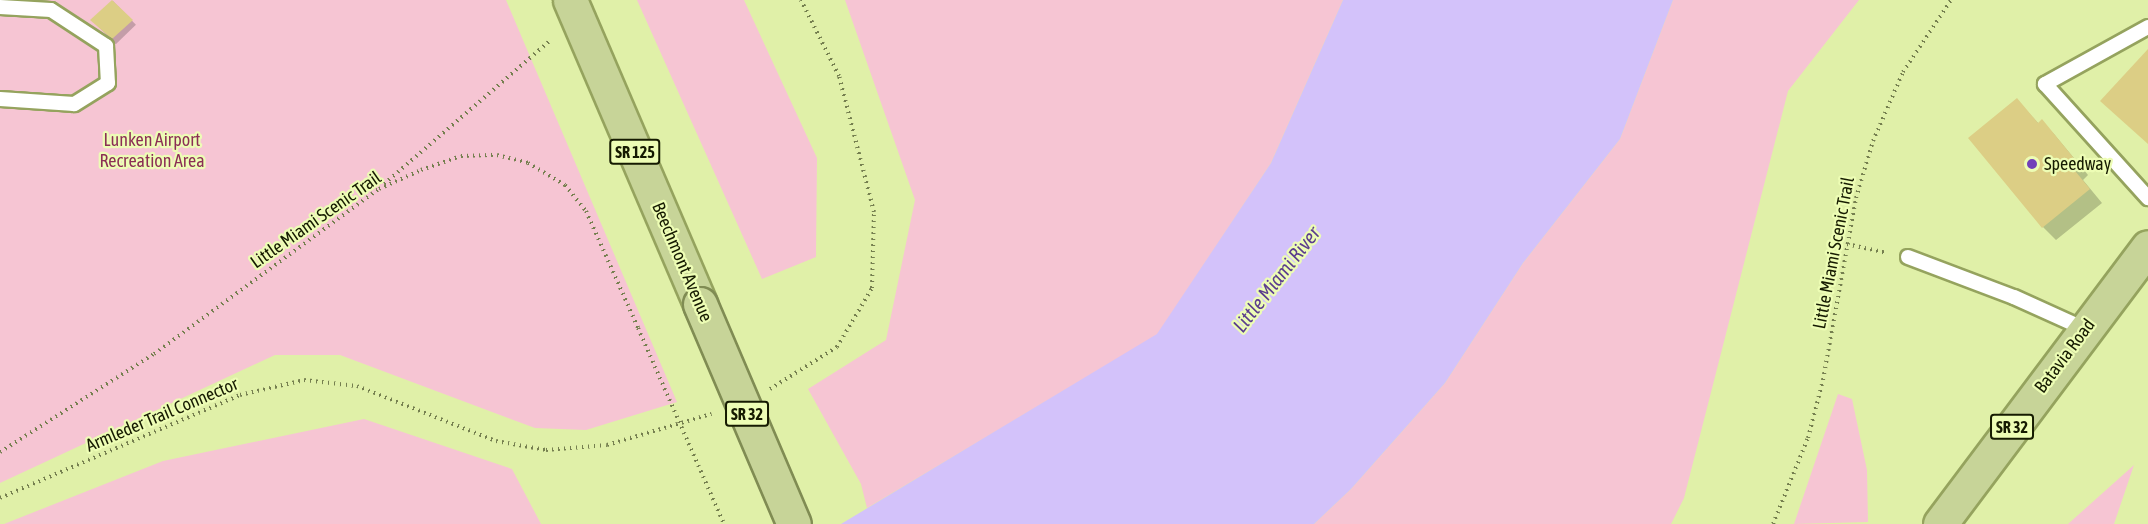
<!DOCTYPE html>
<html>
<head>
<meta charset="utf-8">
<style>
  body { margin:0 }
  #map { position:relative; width:2148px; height:524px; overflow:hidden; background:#e0f0a8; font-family:"Asap Condensed",sans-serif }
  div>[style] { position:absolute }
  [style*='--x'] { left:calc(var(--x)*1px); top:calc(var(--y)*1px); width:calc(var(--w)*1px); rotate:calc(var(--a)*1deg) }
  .green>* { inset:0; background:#f6c5d3 }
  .water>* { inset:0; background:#d3c2fa }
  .shadow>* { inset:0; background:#0003; transform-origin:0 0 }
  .building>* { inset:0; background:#dcce85 }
  .path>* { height:4px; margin-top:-2px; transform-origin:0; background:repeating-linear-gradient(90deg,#757f4f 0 1.5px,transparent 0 6px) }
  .roads { filter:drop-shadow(2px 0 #95a35e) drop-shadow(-2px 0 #95a35e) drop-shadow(0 2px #95a35e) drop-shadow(0 -2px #95a35e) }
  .service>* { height:14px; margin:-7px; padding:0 7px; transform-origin:7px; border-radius:7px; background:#fff }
  .trunk>* { height:33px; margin:-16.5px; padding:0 16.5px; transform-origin:16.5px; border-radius:16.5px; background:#c7d498 }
  .path-bridge>* { height:4px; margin-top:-2px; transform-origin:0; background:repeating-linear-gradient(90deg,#757f4f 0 1.5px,transparent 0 6px) }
  .bridges { filter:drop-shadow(2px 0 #808c53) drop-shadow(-2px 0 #808c53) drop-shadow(0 2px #808c53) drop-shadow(0 -2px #808c53) }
  .trunk-bridge>* { height:33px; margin:-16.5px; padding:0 16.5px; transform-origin:16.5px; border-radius:16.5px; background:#c7d498 }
  .dots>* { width:16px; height:16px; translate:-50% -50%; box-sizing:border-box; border:3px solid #edfdb5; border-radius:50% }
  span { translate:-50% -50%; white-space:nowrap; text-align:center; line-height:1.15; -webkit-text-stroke:4.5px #edfdb5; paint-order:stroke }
  .shield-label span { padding:2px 4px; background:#edfdb5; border:2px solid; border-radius:4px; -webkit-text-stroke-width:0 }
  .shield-label { font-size:16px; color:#161b01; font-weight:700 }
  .park-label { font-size:18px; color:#8b2f55 }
  .poi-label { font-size:18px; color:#161b01 }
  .left { translate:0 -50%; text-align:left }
  .street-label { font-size:18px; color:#161b01 }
  .water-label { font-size:20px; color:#5b3d8e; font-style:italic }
</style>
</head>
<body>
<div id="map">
  <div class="green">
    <i style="clip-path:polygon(0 0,506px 0,677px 402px,586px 430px,535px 428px,340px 355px,275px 355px,0 483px)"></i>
    <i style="clip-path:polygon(637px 0,744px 0,817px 158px,816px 257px,762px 279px)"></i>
    <i style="clip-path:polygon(845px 0,1343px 0,1271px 163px,1157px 335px,867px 508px,861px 484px,808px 389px,886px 340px,915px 200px)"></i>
    <i style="clip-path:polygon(1673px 0,1859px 0,1788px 91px,1684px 498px,1671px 524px,1314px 524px,1351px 489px,1445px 383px,1523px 263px,1620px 139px)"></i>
    <i style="clip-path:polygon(1838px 394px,1852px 399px,1867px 470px,1868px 522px,1794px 524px)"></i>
    <i style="clip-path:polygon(364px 419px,512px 469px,541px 524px,4px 524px,163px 461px)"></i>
    <i style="clip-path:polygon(2134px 465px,2114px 524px,2068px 524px)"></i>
  </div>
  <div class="water">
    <i style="clip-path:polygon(1343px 0,1673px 0,1620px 139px,1523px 263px,1445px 383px,1351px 489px,1314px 524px,841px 524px,1157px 334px,1271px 163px)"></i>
  </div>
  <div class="shadow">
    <i style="left:113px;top:1px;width:33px;height:28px;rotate:46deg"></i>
    <i style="clip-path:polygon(2017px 100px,2039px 124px,2042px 122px,2054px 134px,2088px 175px,2083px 180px,2102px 203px,2056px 240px,2043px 227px)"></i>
  </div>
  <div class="building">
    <i style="clip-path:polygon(112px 0,133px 20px,112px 39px,90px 20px)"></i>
    <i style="clip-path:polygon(2148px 49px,2148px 144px,2100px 101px)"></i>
    <i style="clip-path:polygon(2017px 98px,2038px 123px,2042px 119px,2077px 162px,2071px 166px,2090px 189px,2042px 228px,1968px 138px)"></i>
  </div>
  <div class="path">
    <i style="--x:384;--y:184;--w:221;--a:-40.8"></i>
    <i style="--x:1847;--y:244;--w:41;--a:12.7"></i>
    <i style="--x:770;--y:389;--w:79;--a:-32.1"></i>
    <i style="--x:837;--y:347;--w:69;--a:-59.3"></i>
    <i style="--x:872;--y:288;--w:76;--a:-88.5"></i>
    <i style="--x:874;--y:212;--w:140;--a:-104.4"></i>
    <i style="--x:839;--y:76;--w:85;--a:-116.6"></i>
    <i style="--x:0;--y:452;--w:183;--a:-32.5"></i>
    <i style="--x:154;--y:354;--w:279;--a:-36.3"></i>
    <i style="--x:379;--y:189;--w:46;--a:-24.3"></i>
    <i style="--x:421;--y:170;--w:42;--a:-19.3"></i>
    <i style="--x:461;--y:156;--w:36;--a:-2"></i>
    <i style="--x:497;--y:155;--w:32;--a:14"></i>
    <i style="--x:528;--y:163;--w:43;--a:30.7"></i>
    <i style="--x:565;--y:185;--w:33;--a:51"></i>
    <i style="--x:586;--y:211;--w:128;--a:66"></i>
    <i style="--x:0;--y:498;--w:261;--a:-23.2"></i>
    <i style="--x:240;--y:395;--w:66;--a:-13.2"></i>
    <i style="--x:304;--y:380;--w:53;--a:6.5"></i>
    <i style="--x:357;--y:386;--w:149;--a:21.6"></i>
    <i style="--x:496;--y:441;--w:51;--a:10.2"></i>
    <i style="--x:546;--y:450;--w:61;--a:-4.7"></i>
    <i style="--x:607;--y:445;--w:109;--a:-16.6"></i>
    <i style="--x:1773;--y:524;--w:93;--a:-67.9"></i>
    <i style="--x:1808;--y:438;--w:60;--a:-75.5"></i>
    <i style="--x:1823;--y:380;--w:185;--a:-79.7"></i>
    <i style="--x:1856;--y:198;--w:59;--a:-73.4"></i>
    <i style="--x:1873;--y:141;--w:75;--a:-66.5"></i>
    <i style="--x:1903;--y:72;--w:87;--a:-56.3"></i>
  </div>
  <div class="roads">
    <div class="service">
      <i style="--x:0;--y:7;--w:51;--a:3.4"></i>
      <i style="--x:51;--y:10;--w:66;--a:33.2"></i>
      <i style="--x:106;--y:46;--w:37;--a:87"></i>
      <i style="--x:108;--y:83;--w:40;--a:148"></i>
      <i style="--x:74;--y:104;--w:74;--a:-176.1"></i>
      <i style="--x:2148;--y:27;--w:118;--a:151"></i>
      <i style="--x:2045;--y:84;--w:154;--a:47.9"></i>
      <i style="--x:1908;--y:257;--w:113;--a:20.7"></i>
      <i style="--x:2014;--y:297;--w:78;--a:24.3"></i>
    </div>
    <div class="trunk">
      <i style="--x:570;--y:0;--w:331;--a:66.8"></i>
      <i style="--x:1940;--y:524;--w:346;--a:-53.1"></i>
    </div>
  </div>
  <div class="path-bridge">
    <i style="--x:638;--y:328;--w:214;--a:66.3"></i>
  </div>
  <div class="bridges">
    <div class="trunk-bridge">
      <i style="--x:700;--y:304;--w:239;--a:66.9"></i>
    </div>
  </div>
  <div class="dots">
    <i style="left:2032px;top:164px;background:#7241b9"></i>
  </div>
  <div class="shield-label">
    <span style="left:635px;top:152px">SR 125</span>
    <span style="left:747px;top:414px">SR 32</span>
    <span style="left:2012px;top:427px">SR 32</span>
  </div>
  <div class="park-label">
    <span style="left:152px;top:151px">Lunken Airport<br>Recreation Area</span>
  </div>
  <div class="poi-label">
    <span class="left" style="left:2044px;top:164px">Speedway</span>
  </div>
  <div class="street-label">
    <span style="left:316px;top:220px;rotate:-35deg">Little Miami Scenic Trail</span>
    <span style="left:1834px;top:253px;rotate:-79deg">Little Miami Scenic Trail</span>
    <span style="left:682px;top:262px;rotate:67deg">Beechmont Avenue</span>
    <span style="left:2065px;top:356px;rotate:-53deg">Batavia Road</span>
    <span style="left:162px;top:415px;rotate:-23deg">Armleder Trail Connector</span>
  </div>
  <div class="water-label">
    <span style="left:1276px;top:279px;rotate:-52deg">Little Miami River</span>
  </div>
</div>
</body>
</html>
